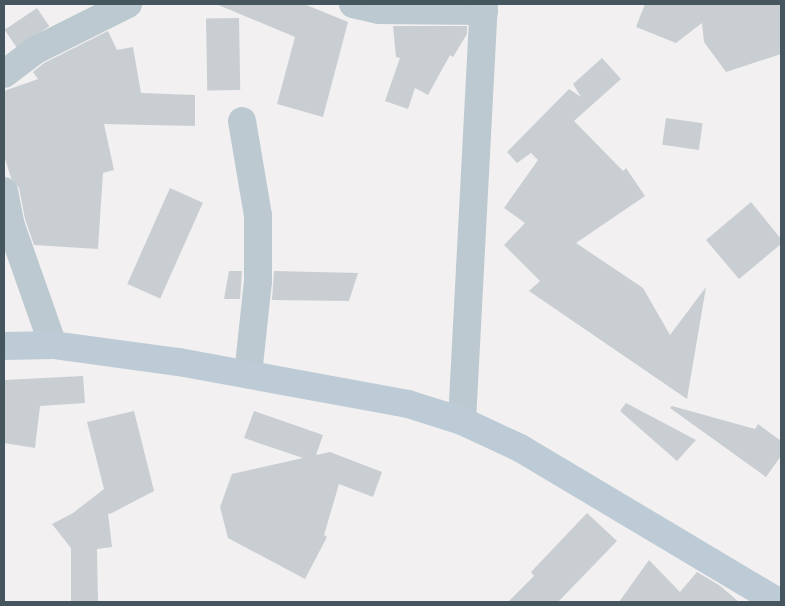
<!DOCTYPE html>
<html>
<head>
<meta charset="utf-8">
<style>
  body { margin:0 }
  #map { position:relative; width:785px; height:606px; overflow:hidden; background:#f2f0f0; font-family:Rubik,sans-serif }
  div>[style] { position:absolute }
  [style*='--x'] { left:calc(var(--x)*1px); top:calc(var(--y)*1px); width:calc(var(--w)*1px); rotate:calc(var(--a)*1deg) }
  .building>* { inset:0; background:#c9ced3; transform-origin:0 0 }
  .street>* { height:28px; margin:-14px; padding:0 14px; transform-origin:14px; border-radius:14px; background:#bcc9d0 }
  .secondary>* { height:28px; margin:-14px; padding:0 14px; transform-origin:14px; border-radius:14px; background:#bccbd5 }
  span { translate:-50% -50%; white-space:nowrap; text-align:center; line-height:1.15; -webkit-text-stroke:5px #fff; paint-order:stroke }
  .frame { position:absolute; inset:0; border:5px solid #46565f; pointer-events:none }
</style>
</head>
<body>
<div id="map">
  <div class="building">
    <i style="clip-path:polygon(216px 4px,304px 4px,348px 22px,323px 117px,277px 104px,295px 37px)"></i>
    <i style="clip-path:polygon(645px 4px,781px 4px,781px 54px,726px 72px,704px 42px,702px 23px,676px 43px,636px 27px)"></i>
    <i style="left:37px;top:8px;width:22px;height:39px;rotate:56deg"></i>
    <i style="left:239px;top:18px;width:72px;height:33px;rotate:89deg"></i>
    <i style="clip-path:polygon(393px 26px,467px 26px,467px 34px,453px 57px,450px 55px,428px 95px,415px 88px,408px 109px,385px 101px,400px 58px,396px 57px)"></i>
    <i style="clip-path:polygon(108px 31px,117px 50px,133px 47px,141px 93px,195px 95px,195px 126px,104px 124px,114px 170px,103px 173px,98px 249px,34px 245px,25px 219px,19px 188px,11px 178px,4px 155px,4px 91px,38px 79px,33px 72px,44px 63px)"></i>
    <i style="clip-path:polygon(602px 58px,621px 79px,574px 121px,623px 171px,626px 168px,645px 196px,576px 243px,643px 288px,670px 335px,706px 287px,687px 399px,529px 291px,540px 281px,504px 245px,525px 223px,504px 208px,538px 160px,531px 153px,517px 163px,507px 152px,569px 89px,581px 97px,573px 84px)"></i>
    <i style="left:666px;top:118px;width:37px;height:27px;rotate:8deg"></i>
    <i style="left:170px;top:188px;width:36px;height:105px;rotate:24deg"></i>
    <i style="clip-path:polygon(751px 202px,781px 239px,781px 244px,739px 279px,706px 240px)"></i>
    <i style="clip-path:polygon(229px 271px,242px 271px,240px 299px,224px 299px)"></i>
    <i style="clip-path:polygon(274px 271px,358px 273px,349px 301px,272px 300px)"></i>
    <i style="clip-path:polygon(83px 376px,85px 403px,40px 406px,35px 448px,4px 443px,4px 380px)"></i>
    <i style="clip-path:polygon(626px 403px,696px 440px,677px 461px,620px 411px)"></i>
    <i style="clip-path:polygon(672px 406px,755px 429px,758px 424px,781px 441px,781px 456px,766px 477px,670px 408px)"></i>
    <i style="clip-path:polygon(134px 411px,154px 491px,110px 514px,108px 513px,112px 547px,97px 549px,98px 602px,71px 602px,71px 548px,52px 524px,73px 513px,104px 489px,87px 422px)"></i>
    <i style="clip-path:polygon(254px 411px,323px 435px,316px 455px,330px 452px,382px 472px,373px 497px,339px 484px,324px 535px,327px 537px,305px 579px,228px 538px,220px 507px,232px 474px,303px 458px,244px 438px)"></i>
    <i style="clip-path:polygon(587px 513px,617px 541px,558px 602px,508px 602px,534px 576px,531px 572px)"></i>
    <i style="clip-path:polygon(649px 560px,680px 592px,697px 572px,719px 585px,739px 602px,619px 602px)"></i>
  </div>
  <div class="street">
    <i style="--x:353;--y:4;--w:27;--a:13"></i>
    <i style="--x:379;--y:10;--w:105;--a:0.5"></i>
    <i style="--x:4;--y:74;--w:40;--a:-37"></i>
    <i style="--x:36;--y:50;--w:103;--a:-26.6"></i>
    <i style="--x:242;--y:121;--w:96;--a:80.4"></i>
    <i style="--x:258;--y:216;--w:65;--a:90"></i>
    <i style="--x:258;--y:281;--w:94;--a:96.1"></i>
    <i style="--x:4;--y:191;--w:33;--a:79"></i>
    <i style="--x:10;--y:223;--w:129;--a:70.6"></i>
    <i style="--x:462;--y:421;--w:418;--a:-87"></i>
  </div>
  <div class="secondary">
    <i style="--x:4;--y:346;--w:49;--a:-1.2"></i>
    <i style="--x:53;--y:345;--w:127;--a:7.7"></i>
    <i style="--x:179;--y:362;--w:233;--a:10.4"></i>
    <i style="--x:408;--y:404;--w:57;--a:17.5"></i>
    <i style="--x:462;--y:421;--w:64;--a:25"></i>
    <i style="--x:520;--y:448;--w:300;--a:30.8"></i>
  </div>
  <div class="frame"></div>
</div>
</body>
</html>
